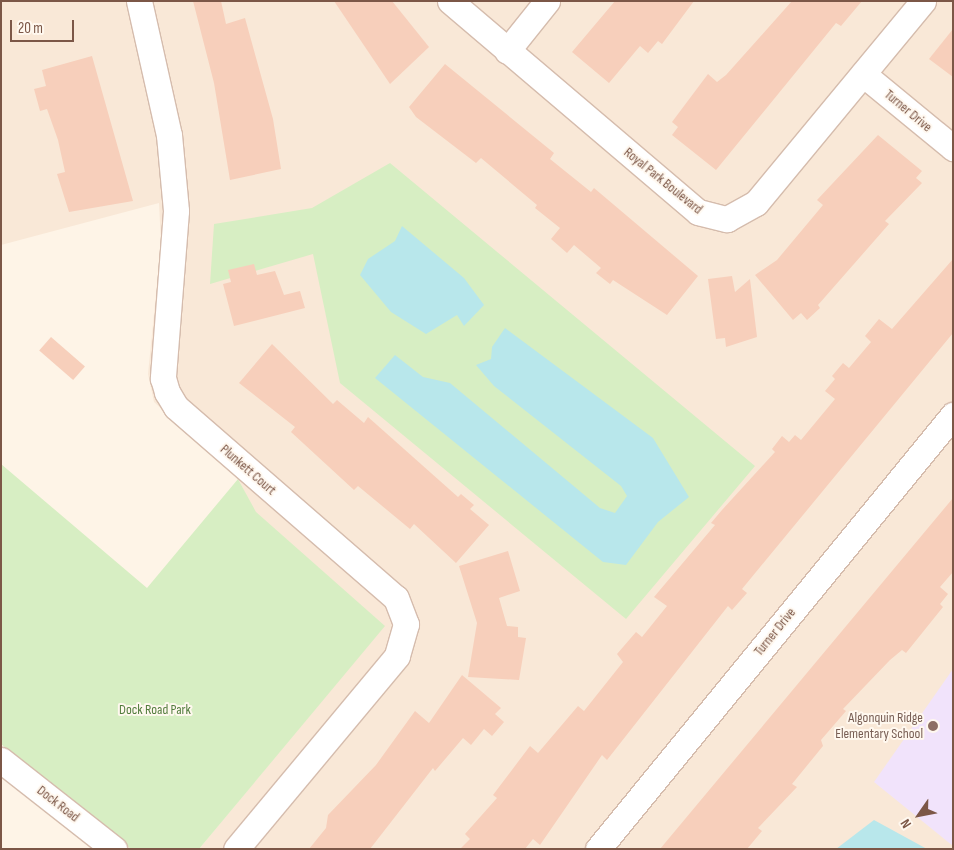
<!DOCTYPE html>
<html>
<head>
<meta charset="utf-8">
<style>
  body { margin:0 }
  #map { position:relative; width:954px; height:850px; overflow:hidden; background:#fef4e7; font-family:"Sofia Sans Condensed",sans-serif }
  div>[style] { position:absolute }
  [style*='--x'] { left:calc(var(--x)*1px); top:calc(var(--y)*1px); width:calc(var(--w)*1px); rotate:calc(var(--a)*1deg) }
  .residential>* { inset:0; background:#f9e8d7 }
  .education>* { inset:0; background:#f1e3fb }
  .green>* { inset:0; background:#d7eec3 }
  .water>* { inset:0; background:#b8e7eb }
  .building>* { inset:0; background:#f7cfbb; transform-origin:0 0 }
  .roads { filter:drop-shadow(1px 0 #d5bcad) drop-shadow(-1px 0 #d5bcad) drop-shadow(0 1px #d5bcad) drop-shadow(0 -1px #d5bcad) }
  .minor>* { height:25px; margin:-12.5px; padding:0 12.5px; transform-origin:12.5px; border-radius:12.5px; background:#fff }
  .dots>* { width:14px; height:14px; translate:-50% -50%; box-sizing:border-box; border:2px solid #fff8ef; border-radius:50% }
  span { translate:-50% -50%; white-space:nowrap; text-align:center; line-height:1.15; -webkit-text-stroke:4px #fff8ef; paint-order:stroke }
  .street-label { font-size:14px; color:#7c5747 }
  .park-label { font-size:14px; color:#527c3c }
  .education-label { font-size:14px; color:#785e54 }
  .right { translate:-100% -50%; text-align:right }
  .frame { position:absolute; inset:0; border:2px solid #7c5747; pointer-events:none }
  .north { position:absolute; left:894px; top:790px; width:50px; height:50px; -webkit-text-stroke:4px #fff8ef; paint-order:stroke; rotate:237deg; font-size:14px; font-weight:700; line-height:20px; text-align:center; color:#7c5747 }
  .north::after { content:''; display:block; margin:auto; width:18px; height:22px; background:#7c5747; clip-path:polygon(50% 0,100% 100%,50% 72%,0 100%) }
  .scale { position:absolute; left:10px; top:20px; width:64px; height:22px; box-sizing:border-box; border:2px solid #7c5747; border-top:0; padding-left:6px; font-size:15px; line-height:18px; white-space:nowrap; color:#7c5747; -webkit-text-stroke:4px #fff8ef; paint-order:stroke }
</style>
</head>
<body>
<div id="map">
  <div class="residential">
    <i style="clip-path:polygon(1px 1px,953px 1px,953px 849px,199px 849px,384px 626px,255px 512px,238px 479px,154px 402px,148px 374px,161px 244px,159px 203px,1px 245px)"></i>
  </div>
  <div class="education">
    <i style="clip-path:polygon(953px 669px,953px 846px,874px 782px)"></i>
  </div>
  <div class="green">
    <i style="clip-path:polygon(390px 163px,755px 466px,626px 619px,340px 383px,313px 254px,210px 284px,214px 224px,312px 208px)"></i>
    <i style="clip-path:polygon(1px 464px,147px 588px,238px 479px,256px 512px,385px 626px,199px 849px,131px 849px,1px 744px)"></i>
  </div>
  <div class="water">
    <i style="clip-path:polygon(402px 226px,464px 278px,484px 305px,464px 326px,457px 315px,426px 334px,391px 312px,360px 275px,368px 259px,395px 241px)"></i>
    <i style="clip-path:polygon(505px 328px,653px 438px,689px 497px,658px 522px,626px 565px,603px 562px,375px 378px,395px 355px,423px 377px,450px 383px,600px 508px,615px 513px,627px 496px,621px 486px,494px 386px,476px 365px,491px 359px,492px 347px)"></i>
    <i style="clip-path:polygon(874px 820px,927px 849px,836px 849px)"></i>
  </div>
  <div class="building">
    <i style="clip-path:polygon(193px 1px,221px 1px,226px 24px,245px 18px,273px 119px,281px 169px,230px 180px,214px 83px)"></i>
    <i style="clip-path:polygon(334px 1px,392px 1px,429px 47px,390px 84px)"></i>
    <i style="clip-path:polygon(615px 1px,694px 1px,662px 44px,658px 41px,648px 53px,640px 46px,609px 83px,572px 52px)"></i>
    <i style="clip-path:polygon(792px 1px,862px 1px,841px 26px,836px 23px,716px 170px,672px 135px,678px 127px,672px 122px,708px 74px,717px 82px,726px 75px)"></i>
    <i style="clip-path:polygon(953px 29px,953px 77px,929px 59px)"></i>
    <i style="clip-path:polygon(92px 56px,133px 201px,69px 212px,57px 174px,65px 172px,58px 140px,47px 109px,40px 111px,34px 89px,46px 86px,42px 70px)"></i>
    <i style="clip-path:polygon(445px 64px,554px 153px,550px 159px,591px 192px,594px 188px,698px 276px,667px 315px,613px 280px,610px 284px,596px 273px,601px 268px,574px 245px,567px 253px,551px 239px,560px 228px,535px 208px,537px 205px,481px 158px,476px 163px,416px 117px,409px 107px)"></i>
    <i style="clip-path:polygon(878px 135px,922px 171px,916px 178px,922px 183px,885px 221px,889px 224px,818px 305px,820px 308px,807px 320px,801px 313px,793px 320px,755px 275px,777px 260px,823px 205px,817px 200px)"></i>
    <i style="clip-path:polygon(953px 259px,953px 333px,742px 589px,747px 593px,732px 610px,728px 606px,607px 760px,602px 755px,540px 845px,533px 839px,525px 849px,460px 849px,470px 839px,465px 834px,497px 798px,493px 795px,530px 746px,538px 753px,578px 706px,584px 711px,623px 662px,617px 654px,636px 632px,642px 637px,667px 606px,654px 597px,715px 525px,711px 523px,722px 510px,775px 452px,772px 449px,782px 436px,789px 442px,795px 435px,801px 440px,835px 399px,825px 391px,835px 379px,832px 376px,843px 363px,849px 368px,871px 342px,865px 336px,879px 319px,892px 329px)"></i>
    <i style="clip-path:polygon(254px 264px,257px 275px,275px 271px,284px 295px,300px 291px,305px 308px,234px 326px,223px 284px,231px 282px,228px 270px)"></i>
    <i style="clip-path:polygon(732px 276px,735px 292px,750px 279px,757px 337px,726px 347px,725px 338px,716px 339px,708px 279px)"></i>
    <i style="left:51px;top:337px;width:45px;height:18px;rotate:41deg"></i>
    <i style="clip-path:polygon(272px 344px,333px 404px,337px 400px,364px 423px,368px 417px,458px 497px,461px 494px,474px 505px,470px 509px,489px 525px,456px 563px,414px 524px,410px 529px,358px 486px,354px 490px,291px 432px,295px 427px,239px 383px)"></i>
    <i style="clip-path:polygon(953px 498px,953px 572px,940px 587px,948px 594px,940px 604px,943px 607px,906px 653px,902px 650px,890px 660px,843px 709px,846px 711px,821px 740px,823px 746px,792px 784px,797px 787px,758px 828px,762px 831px,747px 849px,660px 849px)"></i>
    <i style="clip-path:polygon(508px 551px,520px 591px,499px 598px,507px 626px,518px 627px,518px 637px,526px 638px,519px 680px,468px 677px,477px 623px,459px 566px)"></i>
    <i style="clip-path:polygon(462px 675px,501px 708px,495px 714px,504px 722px,492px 736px,484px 729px,471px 745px,463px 738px,435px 771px,433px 768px,370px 849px,309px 849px,326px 828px,328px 815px,376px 765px,415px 711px,429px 723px)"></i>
  </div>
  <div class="roads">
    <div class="minor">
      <i style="--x:139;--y:1;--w:137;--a:77.4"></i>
      <i style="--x:169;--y:135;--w:76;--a:84.7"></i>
      <i style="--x:176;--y:211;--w:168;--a:94.5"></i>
      <i style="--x:163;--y:378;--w:15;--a:74"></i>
      <i style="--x:167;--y:392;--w:17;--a:59"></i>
      <i style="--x:176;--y:407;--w:291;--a:41"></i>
      <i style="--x:396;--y:598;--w:28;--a:69"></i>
      <i style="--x:406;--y:624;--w:33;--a:106"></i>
      <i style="--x:397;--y:656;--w:251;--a:129.8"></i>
      <i style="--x:450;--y:1;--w:326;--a:40.4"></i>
      <i style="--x:698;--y:212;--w:30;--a:14"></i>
      <i style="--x:727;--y:219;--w:33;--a:-29"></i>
      <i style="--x:756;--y:203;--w:262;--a:-50.4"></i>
      <i style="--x:507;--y:51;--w:64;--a:-51.3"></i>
      <i style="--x:863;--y:74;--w:117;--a:39.4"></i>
      <i style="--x:1;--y:760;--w:144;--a:38.2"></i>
      <i style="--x:598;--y:849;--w:561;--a:-50.72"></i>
    </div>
  </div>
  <div class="dots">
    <i style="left:933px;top:726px;background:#8d6e63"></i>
  </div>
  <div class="street-label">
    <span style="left:908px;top:111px;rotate:40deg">Turner Drive</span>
    <span style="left:663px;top:181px;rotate:39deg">Royal Park Boulevard</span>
    <span style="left:248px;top:470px;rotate:41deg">Plunkett Court</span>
    <span style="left:775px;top:632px;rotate:-51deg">Turner Drive</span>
    <span style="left:58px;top:804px;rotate:38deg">Dock Road</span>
  </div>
  <div class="park-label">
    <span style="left:155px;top:710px">Dock Road Park</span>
  </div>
  <div class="education-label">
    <span class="right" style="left:923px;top:726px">Algonquin Ridge<br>Elementary School</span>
  </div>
  <div class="frame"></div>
  <div class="north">N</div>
  <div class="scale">20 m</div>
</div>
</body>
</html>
